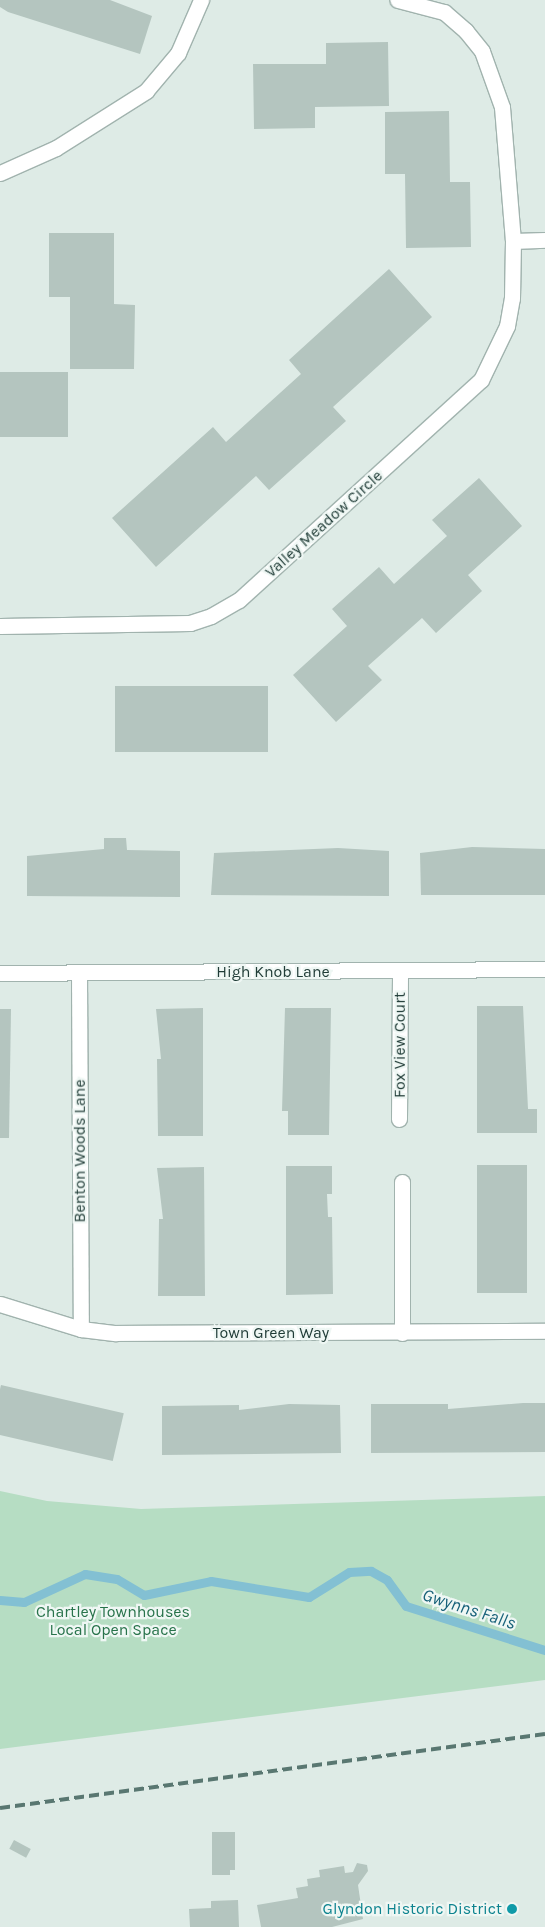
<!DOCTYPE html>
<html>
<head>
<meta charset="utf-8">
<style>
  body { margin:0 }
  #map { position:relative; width:545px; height:1927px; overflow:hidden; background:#deebe6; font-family:Karla,sans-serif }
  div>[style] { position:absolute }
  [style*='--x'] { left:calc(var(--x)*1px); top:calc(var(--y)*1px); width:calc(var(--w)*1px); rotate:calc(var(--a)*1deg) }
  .green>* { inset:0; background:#b6ddc3 }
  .stream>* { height:9px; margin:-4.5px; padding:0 4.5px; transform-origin:4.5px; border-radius:4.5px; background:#83c0d3 }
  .building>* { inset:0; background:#b4c5bf; transform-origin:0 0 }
  .roads { filter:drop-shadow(1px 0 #a1b3ae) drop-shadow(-1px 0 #a1b3ae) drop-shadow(0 1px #a1b3ae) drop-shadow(0 -1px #a1b3ae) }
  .minor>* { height:15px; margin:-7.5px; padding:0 7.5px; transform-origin:7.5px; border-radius:7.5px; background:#fff }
  .rail>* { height:4px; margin-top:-2px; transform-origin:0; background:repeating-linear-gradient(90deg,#597771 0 10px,transparent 0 15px) }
  .dots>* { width:14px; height:14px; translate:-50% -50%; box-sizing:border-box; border:2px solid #eff7f4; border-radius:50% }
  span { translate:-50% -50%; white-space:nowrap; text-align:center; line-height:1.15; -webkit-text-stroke:4.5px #eff7f4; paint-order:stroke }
  .street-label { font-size:16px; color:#1f3b36 }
  .park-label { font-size:16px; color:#28734b }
  .culture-label { font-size:16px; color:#0d838f }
  .right { translate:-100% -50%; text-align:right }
  .water-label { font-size:18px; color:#176179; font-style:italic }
</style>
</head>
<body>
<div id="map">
  <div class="green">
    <i style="clip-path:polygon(0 1491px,47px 1501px,141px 1509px,545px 1496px,545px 1680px,0 1749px)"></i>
  </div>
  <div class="stream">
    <i style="--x:0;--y:1600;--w:24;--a:5"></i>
    <i style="--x:24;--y:1602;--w:67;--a:-24.7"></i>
    <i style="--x:85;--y:1574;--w:32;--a:9"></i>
    <i style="--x:117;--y:1579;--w:31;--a:31"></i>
    <i style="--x:144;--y:1595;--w:68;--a:-11.8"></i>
    <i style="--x:211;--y:1581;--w:99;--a:9.3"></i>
    <i style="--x:309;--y:1597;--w:47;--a:-32"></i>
    <i style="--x:349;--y:1572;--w:22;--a:-3"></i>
    <i style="--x:371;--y:1571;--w:18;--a:29"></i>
    <i style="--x:387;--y:1580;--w:32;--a:54"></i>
    <i style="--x:406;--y:1606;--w:146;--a:17.6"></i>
  </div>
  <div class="building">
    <i style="clip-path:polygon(0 0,110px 0,152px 16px,140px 54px,8px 12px,0 7px)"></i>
    <i style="clip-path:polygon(388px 42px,389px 106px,315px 107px,315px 128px,254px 129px,253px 64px,326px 64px,326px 43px)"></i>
    <i style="clip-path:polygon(449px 111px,450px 182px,470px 182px,471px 247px,406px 248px,405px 174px,385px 174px,385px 112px)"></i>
    <i style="clip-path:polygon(49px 233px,114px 233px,114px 304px,135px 305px,134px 369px,70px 369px,70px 297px,49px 297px)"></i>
    <i style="clip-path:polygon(389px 269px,432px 317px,333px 407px,346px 421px,269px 490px,256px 476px,156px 567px,112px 518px,213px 427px,226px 442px,301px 374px,289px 360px)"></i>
    <i style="left:0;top:372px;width:68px;height:65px"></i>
    <i style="clip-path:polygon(479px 478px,522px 526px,468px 575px,482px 591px,436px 633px,422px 618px,368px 666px,382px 680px,336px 722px,293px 675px,347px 626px,332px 609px,379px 567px,394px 584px,447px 536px,432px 520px)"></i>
    <i style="left:268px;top:686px;width:66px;height:153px;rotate:90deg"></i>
    <i style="clip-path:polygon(104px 838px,126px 838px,127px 850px,180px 851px,180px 897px,27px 896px,27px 856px,104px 849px)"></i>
    <i style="clip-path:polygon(472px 847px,545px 849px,545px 895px,421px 895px,420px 853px)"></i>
    <i style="clip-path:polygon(338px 848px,389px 851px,389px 896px,211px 895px,214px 853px)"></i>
    <i style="clip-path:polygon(477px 1006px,523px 1006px,528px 1109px,537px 1109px,537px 1133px,477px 1133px)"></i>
    <i style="clip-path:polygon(203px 1008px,203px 1136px,158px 1136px,157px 1059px,161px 1059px,156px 1009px)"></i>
    <i style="clip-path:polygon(285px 1008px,331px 1008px,329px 1135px,288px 1135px,288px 1111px,282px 1111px)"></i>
    <i style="clip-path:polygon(0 1009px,11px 1009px,9px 1138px,0 1138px)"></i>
    <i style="left:527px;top:1165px;width:128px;height:50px;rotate:90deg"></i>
    <i style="clip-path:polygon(286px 1166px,332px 1166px,332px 1194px,327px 1194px,328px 1217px,332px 1217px,333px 1294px,286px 1295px)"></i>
    <i style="clip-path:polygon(204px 1167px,205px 1296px,158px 1296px,159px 1219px,163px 1219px,157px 1168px)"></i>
    <i style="left:1px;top:1385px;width:126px;height:49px;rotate:13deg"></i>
    <i style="clip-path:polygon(523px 1403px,545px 1403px,545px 1452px,371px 1453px,371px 1404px,448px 1404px,448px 1409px)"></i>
    <i style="clip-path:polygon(289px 1404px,340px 1405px,341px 1453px,162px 1455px,162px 1406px,239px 1405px,239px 1410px)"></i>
    <i style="clip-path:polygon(212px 1832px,235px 1832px,235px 1870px,230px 1870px,230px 1875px,212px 1875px)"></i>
    <i style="left:14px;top:1840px;width:19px;height:10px;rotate:28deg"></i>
    <i style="clip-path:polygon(357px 1863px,367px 1865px,368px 1871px,358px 1885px,363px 1919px,332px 1927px,261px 1927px,257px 1905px,298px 1898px,296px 1888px,308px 1886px,307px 1879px,320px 1877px,319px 1870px,344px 1866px,345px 1873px,353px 1872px)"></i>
    <i style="clip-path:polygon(238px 1900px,239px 1927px,190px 1927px,189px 1909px,211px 1908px,211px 1901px)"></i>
  </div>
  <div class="roads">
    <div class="minor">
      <i style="--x:0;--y:173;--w:61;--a:-24.1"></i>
      <i style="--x:56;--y:148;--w:107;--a:-32.3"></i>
      <i style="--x:146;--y:91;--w:50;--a:-49.9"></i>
      <i style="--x:178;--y:53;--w:58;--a:-66.5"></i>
      <i style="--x:513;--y:241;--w:32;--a:-2"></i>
      <i style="--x:0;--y:626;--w:190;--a:-0.9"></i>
      <i style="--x:190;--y:623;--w:22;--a:-18"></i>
      <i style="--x:211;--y:616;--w:32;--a:-30"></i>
      <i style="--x:239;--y:600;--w:327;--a:-42.3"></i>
      <i style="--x:481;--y:380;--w:60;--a:-64.3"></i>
      <i style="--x:507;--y:326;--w:28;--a:-80"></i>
      <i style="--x:512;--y:298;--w:57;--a:-89"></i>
      <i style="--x:513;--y:241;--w:134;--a:-94.7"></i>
      <i style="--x:502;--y:107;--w:59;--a:-109.7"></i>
      <i style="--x:482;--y:51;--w:26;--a:-129"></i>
      <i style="--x:466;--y:31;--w:29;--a:-139"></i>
      <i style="--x:444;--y:12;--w:48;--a:-165.4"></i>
      <i style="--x:0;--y:973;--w:545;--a:-0.42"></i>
      <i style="--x:79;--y:973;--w:356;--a:89.7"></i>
      <i style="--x:399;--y:1119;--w:148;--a:-89.6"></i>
      <i style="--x:402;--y:1182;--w:151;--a:90"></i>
      <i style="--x:0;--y:1304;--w:85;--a:17.2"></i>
      <i style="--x:81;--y:1329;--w:35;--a:7"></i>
      <i style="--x:116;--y:1333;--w:429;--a:-0.3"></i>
    </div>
  </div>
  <div class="rail">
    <i style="--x:0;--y:1808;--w:550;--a:-7.73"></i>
  </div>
  <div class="dots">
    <i style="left:512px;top:1909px;background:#0f9aa8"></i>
  </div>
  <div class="street-label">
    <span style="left:324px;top:524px;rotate:-42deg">Valley Meadow Circle</span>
    <span style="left:273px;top:972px">High Knob Lane</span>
    <span style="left:400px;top:1045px;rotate:-90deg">Fox View Court</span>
    <span style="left:80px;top:1151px;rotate:-90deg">Benton Woods Lane</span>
    <span style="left:271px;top:1333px">Town Green Way</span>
  </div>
  <div class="park-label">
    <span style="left:113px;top:1621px">Chartley Townhouses<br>Local Open Space</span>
  </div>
  <div class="culture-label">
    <span class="right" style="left:502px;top:1909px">Glyndon Historic District</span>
  </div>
  <div class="water-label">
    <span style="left:469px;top:1609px;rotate:18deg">Gwynns Falls</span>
  </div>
</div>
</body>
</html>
